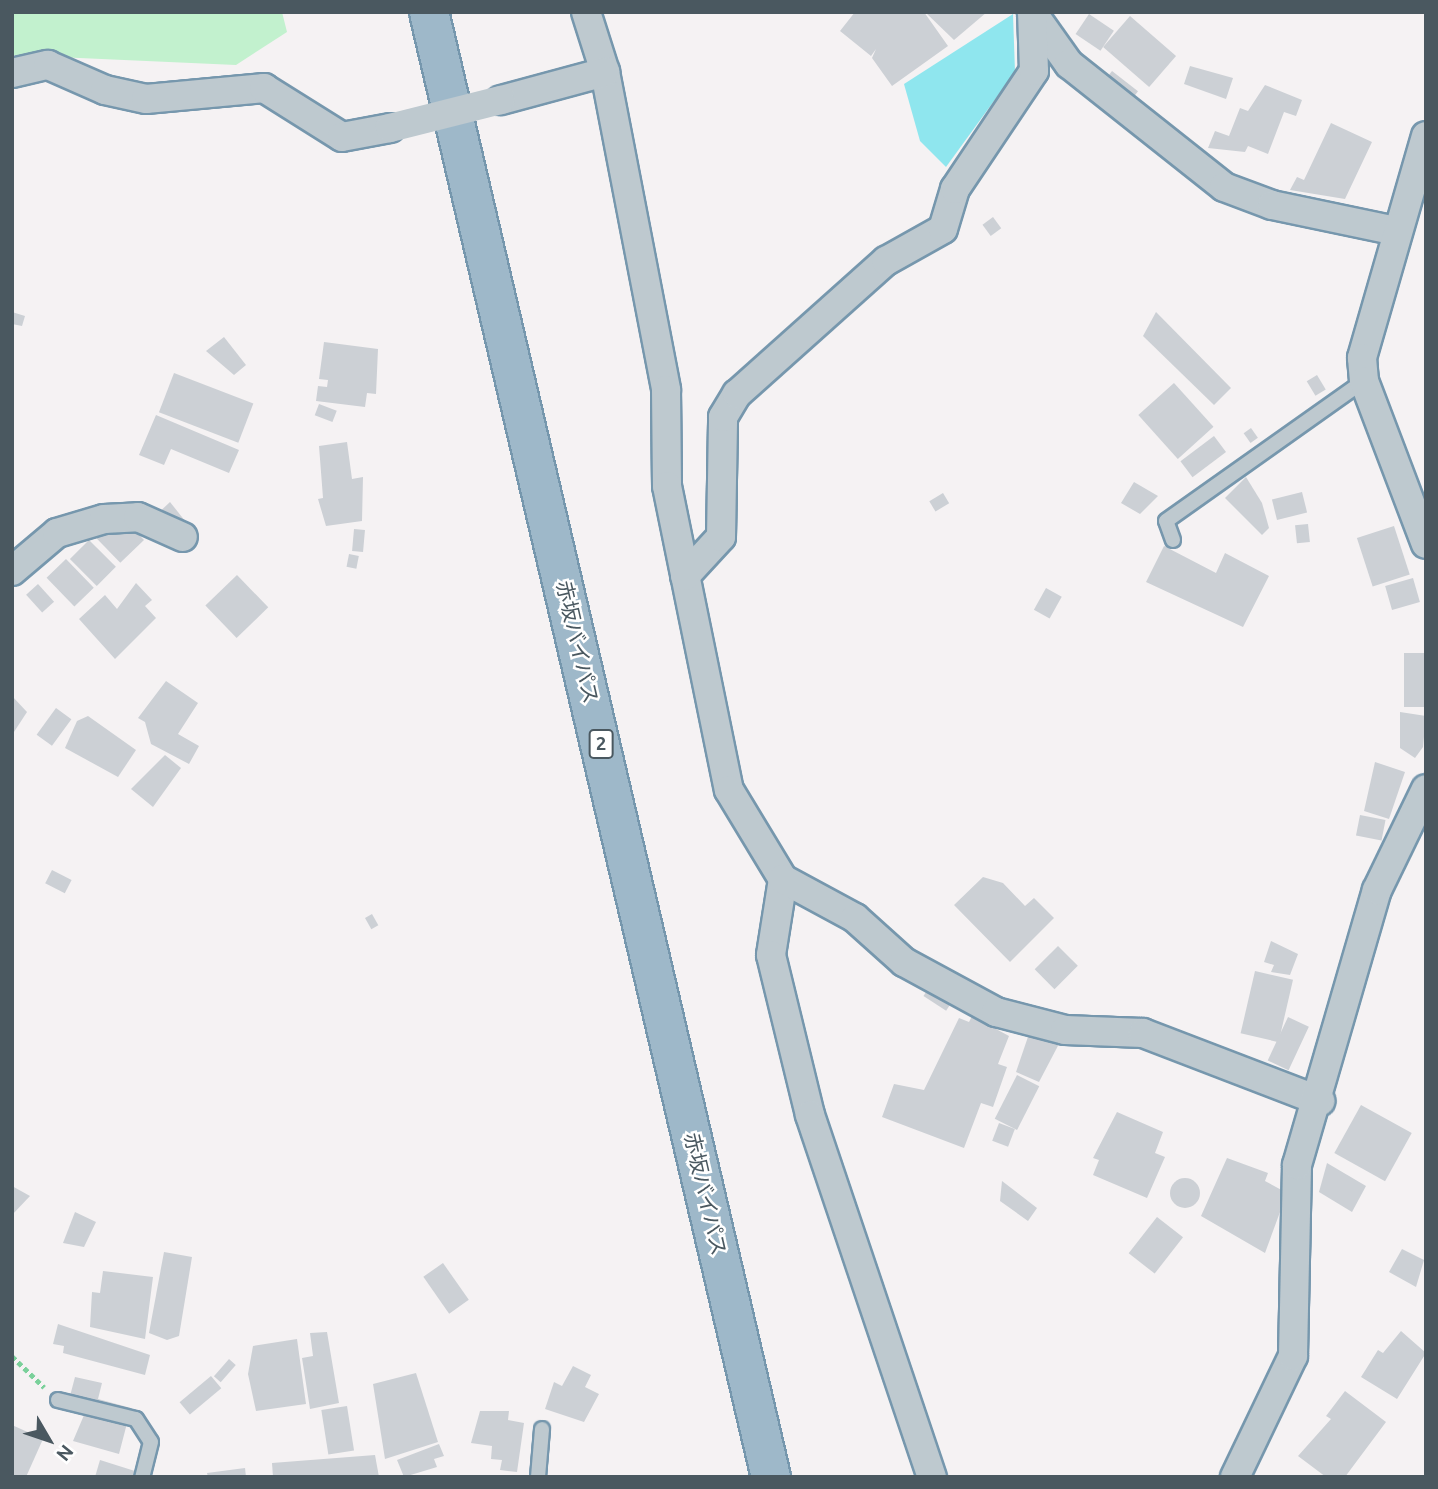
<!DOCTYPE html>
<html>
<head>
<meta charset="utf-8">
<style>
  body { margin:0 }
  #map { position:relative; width:1438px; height:1489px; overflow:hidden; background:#f5f2f3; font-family:Ubuntu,"Noto Sans JP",sans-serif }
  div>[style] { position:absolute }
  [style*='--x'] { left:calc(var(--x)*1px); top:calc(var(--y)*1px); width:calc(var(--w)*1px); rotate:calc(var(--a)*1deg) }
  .green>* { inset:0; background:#c2f1ce }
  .water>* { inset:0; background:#8fe6ee }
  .building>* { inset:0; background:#ccd0d5; transform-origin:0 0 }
  .round { border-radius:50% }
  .path>* { height:4.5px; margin-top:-2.25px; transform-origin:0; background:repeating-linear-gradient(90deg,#7ad09a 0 5px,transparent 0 8.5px) }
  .roads { filter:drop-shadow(2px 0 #7697ad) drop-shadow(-2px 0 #7697ad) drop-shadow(0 2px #7697ad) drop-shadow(0 -2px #7697ad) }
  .service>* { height:14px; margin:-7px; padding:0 7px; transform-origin:7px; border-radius:7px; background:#bec9cf }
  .minor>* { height:28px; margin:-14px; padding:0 14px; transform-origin:14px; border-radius:14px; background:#bec9cf }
  .trunk>* { height:38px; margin:-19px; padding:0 19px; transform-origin:19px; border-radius:19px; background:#9eb8c9 }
  .minor-bridge>* { height:28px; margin:-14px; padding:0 14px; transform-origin:14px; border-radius:14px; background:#bec9cf }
  span { translate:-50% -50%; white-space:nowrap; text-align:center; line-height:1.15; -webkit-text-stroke:5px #fff; paint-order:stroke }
  .shield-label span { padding:2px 5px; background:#fff; border:2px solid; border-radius:5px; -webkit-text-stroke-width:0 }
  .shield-label { font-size:19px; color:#4a5860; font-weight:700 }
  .street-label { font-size:21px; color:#4a5860 }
  .frame { position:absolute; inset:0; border:14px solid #4a5860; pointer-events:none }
  .north { position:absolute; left:14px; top:1405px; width:70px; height:70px; -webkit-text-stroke:5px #fff; paint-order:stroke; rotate:129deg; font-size:19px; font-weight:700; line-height:28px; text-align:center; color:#4a5860 }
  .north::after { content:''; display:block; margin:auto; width:24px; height:32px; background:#4a5860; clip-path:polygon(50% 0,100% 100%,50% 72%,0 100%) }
</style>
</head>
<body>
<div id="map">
  <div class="green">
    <i style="clip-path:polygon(12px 12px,282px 12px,287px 32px,236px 65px,12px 55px)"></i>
  </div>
  <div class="water">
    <i style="clip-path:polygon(1013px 14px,1015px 72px,946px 167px,920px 141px,904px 84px)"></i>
  </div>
  <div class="building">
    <i style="clip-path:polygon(855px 12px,924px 12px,948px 46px,892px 86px,872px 58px,876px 49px,871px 56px,840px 31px)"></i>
    <i style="clip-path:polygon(925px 12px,987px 12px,954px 40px)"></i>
    <i style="left:1089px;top:14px;width:30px;height:24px;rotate:34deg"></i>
    <i style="left:1130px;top:16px;width:61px;height:41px;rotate:41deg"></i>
    <i style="clip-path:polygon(1190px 66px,1233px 78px,1226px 99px,1184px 84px)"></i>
    <i style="left:1112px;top:71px;width:33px;height:10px;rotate:38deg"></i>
    <i style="clip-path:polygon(1265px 85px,1302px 100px,1296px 116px,1284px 112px,1268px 154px,1248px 146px,1245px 152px,1208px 148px,1215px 131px,1229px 136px,1240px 108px,1248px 111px)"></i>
    <i style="clip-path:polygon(1331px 123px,1372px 142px,1345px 199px,1290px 190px,1297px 177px,1304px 180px)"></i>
    <i style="left:993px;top:217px;width:14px;height:13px;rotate:54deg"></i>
    <i style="clip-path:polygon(12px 312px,25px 316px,22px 326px,12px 324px)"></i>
    <i style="clip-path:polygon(1156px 312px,1231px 388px,1214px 405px,1143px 336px)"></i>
    <i style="clip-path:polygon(224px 337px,246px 365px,234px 375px,206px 351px)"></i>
    <i style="clip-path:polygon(324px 342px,378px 349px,376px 394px,367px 393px,365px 407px,316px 401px,318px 386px,327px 387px,328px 380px,319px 379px)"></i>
    <i style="left:174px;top:373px;width:85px;height:42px;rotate:21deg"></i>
    <i style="left:1317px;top:375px;width:17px;height:12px;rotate:59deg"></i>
    <i style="left:1174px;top:383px;width:59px;height:48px;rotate:48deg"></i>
    <i style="left:319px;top:404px;width:19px;height:12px;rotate:21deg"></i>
    <i style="clip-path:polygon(156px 415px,239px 450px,229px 473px,171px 449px,164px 465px,139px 455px)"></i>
    <i style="left:1251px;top:428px;width:12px;height:9px;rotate:55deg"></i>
    <i style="left:1214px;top:436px;width:20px;height:42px;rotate:53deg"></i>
    <i style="clip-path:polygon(347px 442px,352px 479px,363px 477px,362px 521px,326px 526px,318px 499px,323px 498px,319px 446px)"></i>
    <i style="clip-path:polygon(1246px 477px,1262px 503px,1269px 528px,1262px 535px,1225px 498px)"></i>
    <i style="clip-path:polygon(1134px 482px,1158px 496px,1140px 514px,1121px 503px)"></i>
    <i style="left:1302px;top:492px;width:21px;height:31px;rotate:76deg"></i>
    <i style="left:943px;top:493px;width:12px;height:16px;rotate:59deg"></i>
    <i style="clip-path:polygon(170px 502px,197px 536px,182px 551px,152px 519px)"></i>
    <i style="left:119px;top:514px;width:36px;height:33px;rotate:46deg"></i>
    <i style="left:1308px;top:524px;width:18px;height:13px;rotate:84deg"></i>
    <i style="left:1394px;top:526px;width:51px;height:39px;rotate:72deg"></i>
    <i style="left:354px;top:529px;width:11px;height:22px;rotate:5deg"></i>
    <i style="left:89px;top:540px;width:38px;height:27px;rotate:45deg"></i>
    <i style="clip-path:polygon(1164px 546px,1216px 573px,1225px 553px,1269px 576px,1243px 627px,1146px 582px)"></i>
    <i style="left:349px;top:554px;width:10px;height:13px;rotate:11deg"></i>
    <i style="left:66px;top:559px;width:40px;height:27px;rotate:46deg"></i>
    <i style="left:237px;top:575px;width:45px;height:44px;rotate:46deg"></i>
    <i style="left:1413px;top:578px;width:25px;height:29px;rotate:74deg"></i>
    <i style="clip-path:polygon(136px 583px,152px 600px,145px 606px,156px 618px,115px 659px,79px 619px,105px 595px,117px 609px)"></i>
    <i style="left:38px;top:584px;width:24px;height:16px;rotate:48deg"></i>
    <i style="left:1046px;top:588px;width:18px;height:25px;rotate:29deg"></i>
    <i style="left:1404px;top:653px;width:22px;height:54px"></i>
    <i style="clip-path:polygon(166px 681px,198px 703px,178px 734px,199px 746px,189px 764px,151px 744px,145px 722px,138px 718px)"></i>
    <i style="clip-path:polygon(12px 696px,27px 712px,12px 735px)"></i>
    <i style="left:56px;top:708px;width:19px;height:33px;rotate:36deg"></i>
    <i style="clip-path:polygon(1400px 712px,1426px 716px,1423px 747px,1415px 758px,1400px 748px)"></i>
    <i style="clip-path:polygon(88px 716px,136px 750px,118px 777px,65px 748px,77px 721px)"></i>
    <i style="clip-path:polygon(165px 755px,181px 768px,153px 807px,131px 789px)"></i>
    <i style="clip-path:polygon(1375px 762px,1405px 772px,1389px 819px,1364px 811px)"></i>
    <i style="left:1360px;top:815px;width:26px;height:21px;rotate:11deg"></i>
    <i style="left:52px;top:870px;width:22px;height:15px;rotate:27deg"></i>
    <i style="clip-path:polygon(983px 877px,1003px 883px,1025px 906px,1034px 898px,1054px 918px,1010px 962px,954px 905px)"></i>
    <i style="left:372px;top:914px;width:13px;height:8px;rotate:61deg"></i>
    <i style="clip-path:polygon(1271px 941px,1298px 954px,1290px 975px,1271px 972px,1274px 965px,1264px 962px)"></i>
    <i style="left:1058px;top:946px;width:28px;height:33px;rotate:45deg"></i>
    <i style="left:1255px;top:971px;width:39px;height:64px;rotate:13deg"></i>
    <i style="left:930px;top:986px;width:27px;height:12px;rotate:33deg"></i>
    <i style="clip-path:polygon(972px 1016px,1009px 1036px,998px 1064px,1007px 1067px,993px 1107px,981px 1103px,964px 1148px,882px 1117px,894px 1084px,924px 1090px,959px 1018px,969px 1022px)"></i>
    <i style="left:1288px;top:1017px;width:23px;height:48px;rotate:25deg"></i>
    <i style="clip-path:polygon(1031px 1028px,1061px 1040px,1039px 1082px,1016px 1072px)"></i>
    <i style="left:1017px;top:1075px;width:25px;height:49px;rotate:27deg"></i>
    <i style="left:1361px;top:1105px;width:58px;height:55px;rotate:29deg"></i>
    <i style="clip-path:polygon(1117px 1112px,1163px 1132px,1155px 1153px,1165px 1157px,1147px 1198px,1093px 1175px,1099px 1160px,1093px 1158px)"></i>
    <i style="left:999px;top:1123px;width:17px;height:19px;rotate:21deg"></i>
    <i style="clip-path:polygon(1227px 1158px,1268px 1173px,1265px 1181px,1287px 1193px,1265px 1253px,1201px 1216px)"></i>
    <i style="clip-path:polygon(1327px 1163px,1366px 1186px,1352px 1212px,1319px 1192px)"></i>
    <i class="round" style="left:1170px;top:1178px;width:30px;height:30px"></i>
    <i style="clip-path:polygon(1002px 1181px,1037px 1208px,1028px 1221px,1000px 1201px)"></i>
    <i style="clip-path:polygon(12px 1186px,30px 1196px,12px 1215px)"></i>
    <i style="clip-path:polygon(75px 1212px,96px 1222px,84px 1247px,63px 1243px)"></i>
    <i style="left:1157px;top:1217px;width:33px;height:46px;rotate:38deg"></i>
    <i style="clip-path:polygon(1402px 1249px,1424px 1260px,1416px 1287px,1389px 1272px)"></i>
    <i style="clip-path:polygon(164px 1252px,192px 1257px,179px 1336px,167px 1340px,149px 1333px)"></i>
    <i style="left:443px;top:1263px;width:45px;height:24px;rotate:55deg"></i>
    <i style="clip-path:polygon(103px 1271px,153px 1277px,145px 1339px,90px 1327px,92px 1292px,100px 1293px)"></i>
    <i style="clip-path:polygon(58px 1324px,150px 1355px,145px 1375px,63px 1353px,64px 1346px,53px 1344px)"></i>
    <i style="clip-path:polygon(1401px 1331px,1426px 1353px,1397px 1399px,1361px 1377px,1378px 1350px,1383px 1353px)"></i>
    <i style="clip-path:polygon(327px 1332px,339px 1403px,310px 1409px,302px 1358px,313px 1356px,310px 1333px)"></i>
    <i style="clip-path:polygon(297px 1339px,306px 1404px,256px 1411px,248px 1374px,253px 1346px)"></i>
    <i style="left:229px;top:1359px;width:9px;height:23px;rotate:41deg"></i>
    <i style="clip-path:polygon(573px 1366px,591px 1375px,585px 1387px,599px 1394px,584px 1422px,545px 1409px,554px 1382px,562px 1386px)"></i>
    <i style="clip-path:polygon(416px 1373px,438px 1442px,385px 1459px,373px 1384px)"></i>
    <i style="left:211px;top:1376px;width:16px;height:41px;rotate:50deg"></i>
    <i style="clip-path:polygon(75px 1377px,102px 1383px,98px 1399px,131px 1408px,119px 1454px,73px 1441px,90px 1401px,70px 1396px)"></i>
    <i style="clip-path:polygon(1345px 1391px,1386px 1422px,1345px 1477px,1326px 1477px,1298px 1456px,1331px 1419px,1326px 1416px)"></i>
    <i style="left:347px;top:1406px;width:45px;height:26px;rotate:81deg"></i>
    <i style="clip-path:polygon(480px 1411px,509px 1411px,508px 1420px,524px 1423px,517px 1472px,500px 1470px,502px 1460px,491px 1459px,492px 1446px,471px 1443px)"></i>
    <i style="clip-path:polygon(12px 1425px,43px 1439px,26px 1477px,12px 1477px)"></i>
    <i style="clip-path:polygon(439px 1444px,444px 1456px,434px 1459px,437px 1467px,404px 1477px,397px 1460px)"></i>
    <i style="clip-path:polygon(375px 1455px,379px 1477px,273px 1477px,272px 1463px)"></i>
    <i style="clip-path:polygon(100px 1460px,138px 1472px,136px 1477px,95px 1477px)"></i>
    <i style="clip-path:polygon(245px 1468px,246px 1477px,208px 1477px,207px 1473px)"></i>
  </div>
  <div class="path">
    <i style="--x:12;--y:1356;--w:45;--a:44.1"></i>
  </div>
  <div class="roads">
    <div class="service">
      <i style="--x:1173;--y:540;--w:20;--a:-110"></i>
      <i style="--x:1166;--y:521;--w:242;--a:-35.3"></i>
      <i style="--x:58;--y:1400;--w:80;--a:13.7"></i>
      <i style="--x:136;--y:1419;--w:27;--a:57"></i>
      <i style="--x:151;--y:1442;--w:36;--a:104"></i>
      <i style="--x:538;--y:1477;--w:48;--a:-85.2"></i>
    </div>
    <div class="minor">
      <i style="--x:586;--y:12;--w:63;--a:72.4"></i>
      <i style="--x:605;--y:72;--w:324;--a:79.1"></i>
      <i style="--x:666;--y:390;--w:96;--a:89.4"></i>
      <i style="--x:667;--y:486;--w:310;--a:78.5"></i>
      <i style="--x:729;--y:790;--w:104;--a:58.8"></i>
      <i style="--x:783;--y:879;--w:77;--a:99"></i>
      <i style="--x:771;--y:955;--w:165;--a:76.3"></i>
      <i style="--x:810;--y:1115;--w:382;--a:71.4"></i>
      <i style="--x:1032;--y:12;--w:64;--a:54.6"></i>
      <i style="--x:1069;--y:64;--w:198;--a:38.4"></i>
      <i style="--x:1224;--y:187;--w:51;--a:20.6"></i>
      <i style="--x:1272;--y:205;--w:127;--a:11.8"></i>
      <i style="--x:12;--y:73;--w:37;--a:-13"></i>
      <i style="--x:48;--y:65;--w:62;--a:23.7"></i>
      <i style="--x:105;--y:90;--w:42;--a:12.4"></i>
      <i style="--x:146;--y:99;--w:119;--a:-5.3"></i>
      <i style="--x:264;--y:88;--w:92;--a:32.1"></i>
      <i style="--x:342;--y:137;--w:49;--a:-10.6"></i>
      <i style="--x:501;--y:100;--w:108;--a:-15.1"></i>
      <i style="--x:1426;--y:136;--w:231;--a:106.1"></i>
      <i style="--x:1362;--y:358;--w:23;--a:85"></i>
      <i style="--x:1364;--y:381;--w:174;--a:69.2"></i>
      <i style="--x:12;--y:571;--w:59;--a:-40.2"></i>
      <i style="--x:57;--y:533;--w:49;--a:-16.6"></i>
      <i style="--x:104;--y:519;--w:34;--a:-3"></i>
      <i style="--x:138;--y:517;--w:49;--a:24"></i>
      <i style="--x:685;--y:576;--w:53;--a:-47.3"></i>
      <i style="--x:721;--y:537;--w:120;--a:-89"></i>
      <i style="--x:723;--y:417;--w:27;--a:-59"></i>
      <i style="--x:737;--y:394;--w:200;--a:-41.8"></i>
      <i style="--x:886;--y:261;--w:65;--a:-29.3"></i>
      <i style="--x:943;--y:229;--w:42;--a:-73.3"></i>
      <i style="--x:955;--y:189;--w:142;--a:-56.2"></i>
      <i style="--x:1034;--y:71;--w:59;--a:-91.9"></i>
      <i style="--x:783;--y:879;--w:82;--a:28.4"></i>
      <i style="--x:855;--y:918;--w:66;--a:41.9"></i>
      <i style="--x:904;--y:962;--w:105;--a:28.5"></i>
      <i style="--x:996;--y:1012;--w:71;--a:14.6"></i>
      <i style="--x:1065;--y:1030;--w:78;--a:2.2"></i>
      <i style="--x:1143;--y:1033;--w:190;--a:21"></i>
      <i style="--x:1235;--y:1477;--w:134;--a:-64.4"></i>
      <i style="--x:1293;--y:1356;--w:191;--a:-88.8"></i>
      <i style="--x:1297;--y:1165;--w:286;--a:-73.8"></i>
      <i style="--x:1377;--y:890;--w:112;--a:-64.1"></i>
    </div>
    <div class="trunk">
      <i style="--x:429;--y:12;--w:1504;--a:76.86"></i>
    </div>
  </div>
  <div class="minor-bridge">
    <i style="--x:390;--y:128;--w:114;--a:-14.2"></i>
  </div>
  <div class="shield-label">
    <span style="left:601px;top:744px">2</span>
  </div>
  <div class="street-label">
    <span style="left:578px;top:642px;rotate:77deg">赤坂バイパス</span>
    <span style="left:706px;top:1194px;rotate:77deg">赤坂バイパス</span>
  </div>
  <div class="frame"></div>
  <div class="north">N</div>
</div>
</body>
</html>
